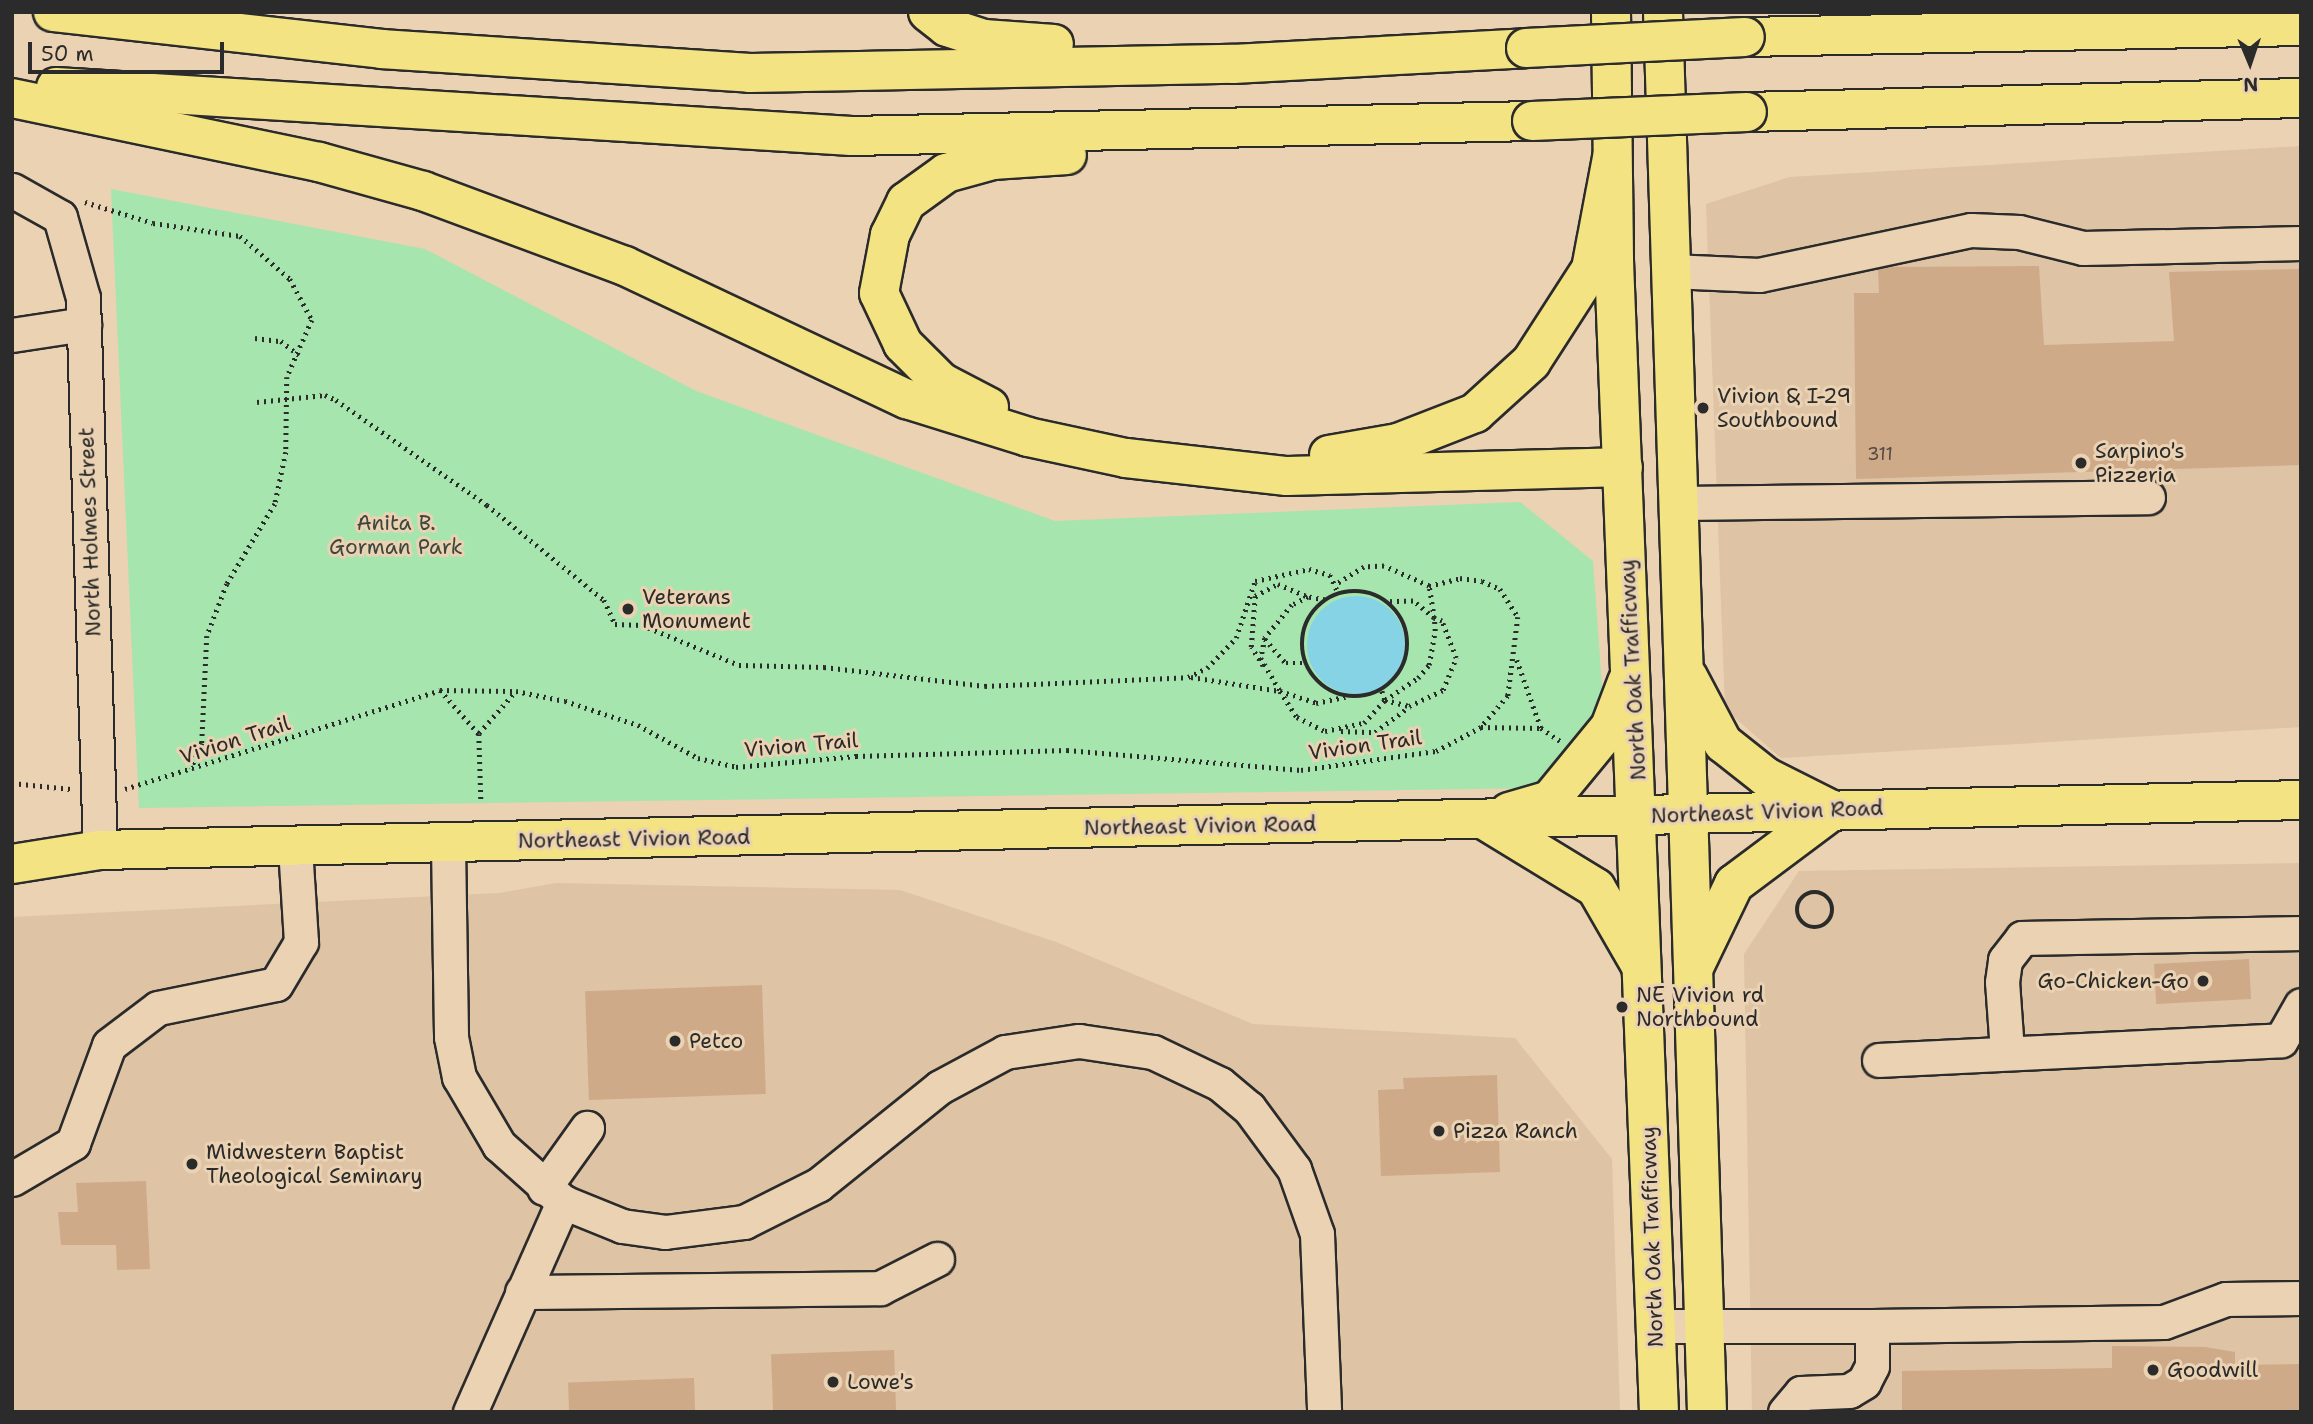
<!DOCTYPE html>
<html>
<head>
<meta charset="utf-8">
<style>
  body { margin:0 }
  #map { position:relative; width:2313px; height:1424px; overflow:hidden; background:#ead2b2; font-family:"Shantell Sans",sans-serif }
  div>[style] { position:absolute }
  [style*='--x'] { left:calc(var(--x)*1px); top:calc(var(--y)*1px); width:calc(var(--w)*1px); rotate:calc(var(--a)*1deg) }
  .built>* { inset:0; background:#dec3a4 }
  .green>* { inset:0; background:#a6e5ad }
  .water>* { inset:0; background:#87d3e6 }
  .round { border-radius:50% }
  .building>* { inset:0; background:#ceaa89; transform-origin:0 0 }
  .path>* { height:4.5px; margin-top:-2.25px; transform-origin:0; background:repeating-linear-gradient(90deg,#2b2b2b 0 2px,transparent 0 7px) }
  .path>.ring { margin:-2.25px; padding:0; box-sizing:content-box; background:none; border:4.5px solid #2b2b2b; border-radius:50% }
  .roads { filter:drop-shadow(2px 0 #2b2b2b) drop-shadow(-2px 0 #2b2b2b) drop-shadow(0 2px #2b2b2b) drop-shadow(0 -2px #2b2b2b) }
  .minor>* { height:33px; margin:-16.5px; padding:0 16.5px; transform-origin:16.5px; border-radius:16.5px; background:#ead2b2 }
  .major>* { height:38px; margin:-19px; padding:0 19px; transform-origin:19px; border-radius:19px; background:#f4e382 }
  .highway>* { height:38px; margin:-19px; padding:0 19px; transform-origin:19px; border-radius:19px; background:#f4e382 }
  .bridges { filter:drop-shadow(2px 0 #2b2b2b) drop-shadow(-2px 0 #2b2b2b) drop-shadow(0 2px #2b2b2b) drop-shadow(0 -2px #2b2b2b) }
  .highway-bridge>* { height:38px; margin:-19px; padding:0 19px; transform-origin:19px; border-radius:19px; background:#f4e382 }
  .dots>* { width:19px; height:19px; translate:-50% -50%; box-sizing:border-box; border:4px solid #ead2b2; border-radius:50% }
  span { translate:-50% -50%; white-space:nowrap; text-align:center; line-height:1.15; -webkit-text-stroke:6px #ead2b2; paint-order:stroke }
  .number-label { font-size:18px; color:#544b42 }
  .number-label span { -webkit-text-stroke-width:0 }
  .poi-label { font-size:21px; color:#2b2b2b }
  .left { translate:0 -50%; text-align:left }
  .right { translate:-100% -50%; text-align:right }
  .park-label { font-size:21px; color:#3d473e }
  .street-label { font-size:21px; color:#2b2b2b }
  .frame { position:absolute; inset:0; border:14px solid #2b2b2b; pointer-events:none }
  .north { position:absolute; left:2215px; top:28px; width:70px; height:70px; -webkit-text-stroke:5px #ead2b2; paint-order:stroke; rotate:178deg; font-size:19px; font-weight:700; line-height:28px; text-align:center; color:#2b2b2b }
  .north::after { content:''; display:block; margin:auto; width:24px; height:32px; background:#2b2b2b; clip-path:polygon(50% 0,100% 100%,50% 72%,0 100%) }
  .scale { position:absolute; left:28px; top:42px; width:196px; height:32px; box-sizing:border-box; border:4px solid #2b2b2b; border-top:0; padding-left:9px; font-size:21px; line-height:24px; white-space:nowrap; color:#2b2b2b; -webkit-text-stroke:5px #ead2b2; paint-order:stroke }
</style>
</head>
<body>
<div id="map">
  <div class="built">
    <i style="clip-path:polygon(2301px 146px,2301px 727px,1781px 758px,1725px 709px,1706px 204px,1790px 177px)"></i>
    <i style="clip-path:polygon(2301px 863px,2301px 1412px,1752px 1412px,1744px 954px,1799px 871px)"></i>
    <i style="clip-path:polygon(556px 883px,900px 890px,1056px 942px,1253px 1024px,1515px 1038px,1612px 1159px,1620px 1412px,12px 1412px,12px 917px,499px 893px)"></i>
  </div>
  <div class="green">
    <i style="clip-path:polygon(111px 189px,425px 249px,696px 391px,1055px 521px,1520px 502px,1593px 561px,1604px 715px,1552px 788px,139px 808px)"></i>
  </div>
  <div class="water">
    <i class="round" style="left:1307px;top:596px;width:98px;height:98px"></i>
  </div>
  <div class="building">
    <i style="clip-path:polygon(2039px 266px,2044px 345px,2174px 341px,2169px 272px,2301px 269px,2301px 465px,1856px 479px,1854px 293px,1879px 293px,1878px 269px,1892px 267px)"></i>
    <i style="left:2249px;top:959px;width:40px;height:95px;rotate:87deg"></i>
    <i style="left:762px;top:985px;width:109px;height:177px;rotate:88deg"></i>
    <i style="clip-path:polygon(1497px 1075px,1500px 1172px,1381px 1176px,1378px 1090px,1404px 1089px,1403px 1078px)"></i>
    <i style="clip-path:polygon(146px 1181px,150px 1269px,117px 1270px,116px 1245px,61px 1245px,58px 1212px,78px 1212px,76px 1183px)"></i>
    <i style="clip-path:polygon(2112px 1346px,2205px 1347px,2235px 1352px,2235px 1365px,2301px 1364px,2301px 1412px,1902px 1412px,1902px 1371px,2112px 1368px)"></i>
    <i style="left:894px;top:1350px;width:62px;height:123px;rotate:88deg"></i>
    <i style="left:694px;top:1378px;width:34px;height:126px;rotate:88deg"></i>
  </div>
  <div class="path">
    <i style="--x:85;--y:202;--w:71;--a:17.2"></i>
    <i style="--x:153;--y:223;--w:88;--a:8.5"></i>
    <i style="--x:240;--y:236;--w:66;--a:40.7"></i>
    <i style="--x:290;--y:279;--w:47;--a:61.8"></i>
    <i style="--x:312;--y:320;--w:62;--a:113.7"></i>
    <i style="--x:287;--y:377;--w:75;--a:90.8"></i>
    <i style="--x:286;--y:452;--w:53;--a:101.9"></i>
    <i style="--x:275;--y:504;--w:93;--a:121"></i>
    <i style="--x:227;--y:584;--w:56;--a:111"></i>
    <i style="--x:207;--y:636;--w:107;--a:92.7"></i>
    <i style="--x:202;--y:743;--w:28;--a:113"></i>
    <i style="--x:255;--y:338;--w:26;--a:7"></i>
    <i style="--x:281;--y:341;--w:23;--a:38"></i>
    <i style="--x:257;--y:402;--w:68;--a:-5.9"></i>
    <i style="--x:325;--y:395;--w:12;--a:24"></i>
    <i style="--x:336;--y:400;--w:184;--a:34.8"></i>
    <i style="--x:487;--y:505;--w:151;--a:39.1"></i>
    <i style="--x:604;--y:600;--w:26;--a:65"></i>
    <i style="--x:615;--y:624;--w:27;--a:2"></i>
    <i style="--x:642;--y:625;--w:105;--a:22.4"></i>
    <i style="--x:739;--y:665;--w:85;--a:1.3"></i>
    <i style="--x:824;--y:667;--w:162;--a:6.7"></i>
    <i style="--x:985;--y:686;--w:203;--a:-2.5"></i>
    <i style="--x:1188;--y:677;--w:21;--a:-25"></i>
    <i style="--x:1207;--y:668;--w:42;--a:-46"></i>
    <i style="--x:1236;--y:638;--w:60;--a:-71.6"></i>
    <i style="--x:1255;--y:581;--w:55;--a:-12.5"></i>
    <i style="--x:1309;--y:569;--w:22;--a:16"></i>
    <i style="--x:1330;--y:575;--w:21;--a:65"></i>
    <i style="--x:1429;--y:586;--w:32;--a:-14"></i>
    <i style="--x:1460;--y:578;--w:22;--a:8"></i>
    <i style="--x:1482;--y:581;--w:20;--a:24"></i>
    <i style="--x:1500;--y:589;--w:33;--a:57"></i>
    <i style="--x:1518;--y:617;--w:80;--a:97.2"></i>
    <i style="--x:1508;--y:696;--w:40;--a:131"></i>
    <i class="ring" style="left:1302px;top:591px;width:101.5px;height:101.5px"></i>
    <i style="--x:1325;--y:600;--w:17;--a:-170"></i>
    <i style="--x:1308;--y:597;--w:18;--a:153"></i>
    <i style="--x:1292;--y:605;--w:43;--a:129.3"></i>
    <i style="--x:1265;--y:638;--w:20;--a:101"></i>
    <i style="--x:1261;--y:658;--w:38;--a:60"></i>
    <i style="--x:1280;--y:691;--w:38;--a:18"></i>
    <i style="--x:1316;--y:703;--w:30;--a:-12"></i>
    <i style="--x:1265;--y:639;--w:32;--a:49"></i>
    <i style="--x:1286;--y:663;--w:19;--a:0"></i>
    <i style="--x:1517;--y:660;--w:72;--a:70.6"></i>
    <i style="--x:1263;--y:666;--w:22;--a:-122"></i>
    <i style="--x:1251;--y:647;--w:51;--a:-85.5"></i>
    <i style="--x:1255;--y:596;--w:26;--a:-28"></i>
    <i style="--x:1278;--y:584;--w:33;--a:23"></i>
    <i style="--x:1191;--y:677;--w:90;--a:8.9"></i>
    <i style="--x:1280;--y:691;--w:31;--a:57"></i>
    <i style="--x:1297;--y:717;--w:31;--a:27"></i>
    <i style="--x:1325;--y:731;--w:40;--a:-12"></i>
    <i style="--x:1364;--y:723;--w:31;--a:-48"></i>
    <i style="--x:1385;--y:700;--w:25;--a:14"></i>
    <i style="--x:1409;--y:706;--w:38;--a:-25"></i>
    <i style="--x:1443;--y:690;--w:35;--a:-68"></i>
    <i style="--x:1456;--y:658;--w:40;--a:-111"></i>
    <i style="--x:1442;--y:621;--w:9;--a:-159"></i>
    <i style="--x:1434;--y:618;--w:32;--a:-99"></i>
    <i style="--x:1429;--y:586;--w:49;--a:-156"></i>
    <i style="--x:1384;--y:566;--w:20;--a:177"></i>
    <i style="--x:1364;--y:567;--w:31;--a:148"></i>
    <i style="--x:440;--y:690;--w:59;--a:48.4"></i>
    <i style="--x:479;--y:734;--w:65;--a:88.2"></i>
    <i style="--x:1382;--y:691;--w:9;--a:72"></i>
    <i style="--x:1385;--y:700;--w:40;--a:-34"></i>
    <i style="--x:1418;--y:678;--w:17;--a:-50"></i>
    <i style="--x:1429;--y:665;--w:35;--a:-80"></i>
    <i style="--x:1435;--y:631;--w:13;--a:-94"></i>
    <i style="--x:1434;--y:618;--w:27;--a:-141"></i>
    <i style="--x:1413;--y:601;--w:25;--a:178"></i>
    <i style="--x:1341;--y:731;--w:34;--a:2"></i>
    <i style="--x:1375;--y:732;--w:42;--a:-36.3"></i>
    <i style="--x:479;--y:733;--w:55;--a:-48.7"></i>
    <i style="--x:12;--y:783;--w:59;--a:5.8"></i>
    <i style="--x:125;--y:789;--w:330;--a:-17.4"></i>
    <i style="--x:440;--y:690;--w:76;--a:0.8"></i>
    <i style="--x:516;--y:691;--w:50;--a:11.5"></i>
    <i style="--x:565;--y:701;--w:77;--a:18.2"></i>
    <i style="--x:638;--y:725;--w:68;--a:28.8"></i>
    <i style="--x:698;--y:758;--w:39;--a:13"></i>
    <i style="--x:736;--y:767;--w:121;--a:-5.2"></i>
    <i style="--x:856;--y:756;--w:211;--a:-1.6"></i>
    <i style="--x:1067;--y:750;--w:235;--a:4.9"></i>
    <i style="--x:1301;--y:770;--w:136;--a:-8"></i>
    <i style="--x:1436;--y:751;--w:51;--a:-28.1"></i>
    <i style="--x:1481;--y:727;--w:60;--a:1"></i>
    <i style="--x:1541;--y:728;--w:23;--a:34"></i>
    <i class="ring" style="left:1797px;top:892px;width:31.5px;height:31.5px"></i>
  </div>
  <div class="roads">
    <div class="minor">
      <i style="--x:12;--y:190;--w:55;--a:29.4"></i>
      <i style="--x:60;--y:217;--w:84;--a:74.1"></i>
      <i style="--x:83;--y:298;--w:552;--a:88.24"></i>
      <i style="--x:1671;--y:271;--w:88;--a:2.6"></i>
      <i style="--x:1759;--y:275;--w:217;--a:-12"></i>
      <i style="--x:1971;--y:230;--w:48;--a:2.4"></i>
      <i style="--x:2019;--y:232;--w:66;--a:14"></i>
      <i style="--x:2083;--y:248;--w:218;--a:-1.3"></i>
      <i style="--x:12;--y:335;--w:73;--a:-8.7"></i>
      <i style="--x:1678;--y:503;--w:470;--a:-0.7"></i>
      <i style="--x:448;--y:844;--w:193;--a:89.1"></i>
      <i style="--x:451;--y:1037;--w:41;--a:78.7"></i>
      <i style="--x:459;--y:1077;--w:79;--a:59.5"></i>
      <i style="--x:499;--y:1145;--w:86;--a:41.7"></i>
      <i style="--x:563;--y:1202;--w:64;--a:22.1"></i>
      <i style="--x:622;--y:1226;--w:43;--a:7.9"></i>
      <i style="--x:665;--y:1232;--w:80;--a:-7.2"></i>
      <i style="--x:744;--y:1222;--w:83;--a:-26.6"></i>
      <i style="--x:818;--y:1185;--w:156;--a:-38.8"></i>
      <i style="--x:940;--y:1087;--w:74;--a:-28.3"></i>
      <i style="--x:1005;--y:1052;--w:75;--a:-8.5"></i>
      <i style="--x:1079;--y:1041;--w:75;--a:8.5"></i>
      <i style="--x:1153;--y:1052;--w:74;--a:25.5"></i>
      <i style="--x:1220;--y:1084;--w:38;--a:40"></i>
      <i style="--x:1249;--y:1108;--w:76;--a:53.6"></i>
      <i style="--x:1294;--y:1169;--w:69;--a:70.5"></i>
      <i style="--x:1317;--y:1234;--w:178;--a:87.7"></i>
      <i style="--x:2007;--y:1051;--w:69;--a:-94.1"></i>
      <i style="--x:2002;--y:982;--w:22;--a:-82"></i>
      <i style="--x:2005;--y:960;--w:28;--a:-52"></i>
      <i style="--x:2022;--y:938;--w:279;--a:-1"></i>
      <i style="--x:1879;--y:1060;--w:402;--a:-2.8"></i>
      <i style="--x:2281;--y:1040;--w:40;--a:-60.3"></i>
      <i style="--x:12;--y:1179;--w:71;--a:-30.5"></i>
      <i style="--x:73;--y:1143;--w:104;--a:-69.8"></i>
      <i style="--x:109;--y:1045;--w:61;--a:-37.1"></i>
      <i style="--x:158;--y:1008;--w:120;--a:-11.5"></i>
      <i style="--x:276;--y:984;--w:49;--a:-59.2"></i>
      <i style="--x:301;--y:942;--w:96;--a:-93.6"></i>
      <i style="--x:544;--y:1188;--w:74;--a:-54.4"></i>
      <i style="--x:522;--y:1292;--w:358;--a:-0.6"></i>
      <i style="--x:880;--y:1288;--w:64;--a:-27"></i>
      <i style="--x:1655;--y:1326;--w:217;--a:0"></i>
      <i style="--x:1872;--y:1326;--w:40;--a:90"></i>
      <i style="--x:1872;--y:1366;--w:18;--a:117"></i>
      <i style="--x:1864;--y:1382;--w:17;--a:149"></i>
      <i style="--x:1849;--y:1391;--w:48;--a:177.6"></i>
      <i style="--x:1801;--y:1393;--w:25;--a:130"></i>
      <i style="--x:1872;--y:1326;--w:292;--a:-0.8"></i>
      <i style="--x:2164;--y:1322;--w:66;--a:-20.4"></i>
      <i style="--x:2226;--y:1299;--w:75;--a:-0.8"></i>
      <i style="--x:470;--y:1412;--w:230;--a:-66.1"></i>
    </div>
    <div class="major">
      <i style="--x:1611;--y:12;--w:250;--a:89.3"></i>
      <i style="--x:1614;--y:262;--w:1151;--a:87.76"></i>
      <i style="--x:1663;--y:12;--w:1401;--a:88.2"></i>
      <i style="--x:1688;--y:677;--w:75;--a:62.1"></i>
      <i style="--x:1723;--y:743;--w:55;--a:38.3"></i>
      <i style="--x:1766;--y:777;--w:69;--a:26.6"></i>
      <i style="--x:1509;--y:812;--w:43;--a:-16.3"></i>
      <i style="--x:1550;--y:800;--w:94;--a:-50.6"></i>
      <i style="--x:1610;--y:727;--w:48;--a:-69.3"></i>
      <i style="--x:1483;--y:819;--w:132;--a:31.4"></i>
      <i style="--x:1596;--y:888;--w:90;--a:60"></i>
      <i style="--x:12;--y:864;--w:89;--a:-9"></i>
      <i style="--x:100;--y:850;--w:2202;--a:-1.3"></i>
      <i style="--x:1695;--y:965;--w:90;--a:-64.3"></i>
      <i style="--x:1734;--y:884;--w:124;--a:-36.8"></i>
    </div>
    <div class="highway">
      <i style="--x:53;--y:12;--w:330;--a:6.4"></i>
      <i style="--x:381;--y:49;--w:370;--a:3.7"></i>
      <i style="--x:750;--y:73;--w:483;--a:-1.1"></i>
      <i style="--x:1233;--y:64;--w:293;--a:-3.1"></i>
      <i style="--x:928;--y:12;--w:24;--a:38"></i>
      <i style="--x:947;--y:27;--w:39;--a:18"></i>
      <i style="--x:984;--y:39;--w:70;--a:4.1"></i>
      <i style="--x:1745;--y:37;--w:556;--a:-1.13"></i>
      <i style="--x:56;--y:87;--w:797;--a:3.53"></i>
      <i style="--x:851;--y:136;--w:681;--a:-1.26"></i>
      <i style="--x:12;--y:98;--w:314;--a:11.8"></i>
      <i style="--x:319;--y:162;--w:108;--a:15.6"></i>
      <i style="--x:423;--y:191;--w:215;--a:20.4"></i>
      <i style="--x:625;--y:266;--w:312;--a:25.3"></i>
      <i style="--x:907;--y:399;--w:127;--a:17.4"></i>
      <i style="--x:1028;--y:437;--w:100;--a:12.1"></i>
      <i style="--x:1126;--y:458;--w:162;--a:6.4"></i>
      <i style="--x:1287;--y:476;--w:336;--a:-1.5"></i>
      <i style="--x:1747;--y:112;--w:554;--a:-1.45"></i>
      <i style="--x:989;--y:407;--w:54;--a:-152.5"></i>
      <i style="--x:941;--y:382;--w:54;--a:-135"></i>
      <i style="--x:903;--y:344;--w:56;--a:-115.2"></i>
      <i style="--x:879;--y:293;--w:59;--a:-79.3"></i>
      <i style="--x:890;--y:235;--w:37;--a:-64"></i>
      <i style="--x:906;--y:202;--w:49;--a:-35.9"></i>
      <i style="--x:946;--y:173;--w:49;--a:-15.5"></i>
      <i style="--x:993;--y:160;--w:74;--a:-3.9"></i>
      <i style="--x:1329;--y:455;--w:70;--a:-9.9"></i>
      <i style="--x:1398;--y:443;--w:83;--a:-21.3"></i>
      <i style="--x:1475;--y:413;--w:76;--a:-42.3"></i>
      <i style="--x:1531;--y:362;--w:111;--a:-57.2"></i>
      <i style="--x:1591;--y:269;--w:113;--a:-79.3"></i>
    </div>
  </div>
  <div class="bridges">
    <div class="highway-bridge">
      <i style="--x:1526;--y:48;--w:219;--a:-2.9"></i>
      <i style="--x:1532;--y:121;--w:215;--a:-2.4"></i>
    </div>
  </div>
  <div class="dots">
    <i style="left:1703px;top:408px;background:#2b2b2b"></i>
    <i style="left:2081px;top:463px;background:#2b2b2b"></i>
    <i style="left:628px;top:609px;background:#2b2b2b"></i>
    <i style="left:2203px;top:981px;background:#2b2b2b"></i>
    <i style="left:1622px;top:1007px;background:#2b2b2b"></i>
    <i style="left:675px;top:1041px;background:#2b2b2b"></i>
    <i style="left:1439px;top:1131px;background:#2b2b2b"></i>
    <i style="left:192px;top:1164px;background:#2b2b2b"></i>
    <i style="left:2153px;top:1370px;background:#2b2b2b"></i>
    <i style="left:833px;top:1382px;background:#2b2b2b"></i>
  </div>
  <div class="number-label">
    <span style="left:1880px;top:454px">311</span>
  </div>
  <div class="poi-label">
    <span class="left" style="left:1717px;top:408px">Vivion &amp; I-29<br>Southbound</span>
    <span class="left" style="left:2095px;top:463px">Sarpino's<br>Pizzeria</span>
    <span class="left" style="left:642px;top:609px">Veterans<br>Monument</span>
    <span class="right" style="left:2189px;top:981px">Go-Chicken-Go</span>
    <span class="left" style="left:1636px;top:1007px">NE Vivion rd<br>Northbound</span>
    <span class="left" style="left:689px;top:1041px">Petco</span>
    <span class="left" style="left:1453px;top:1131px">Pizza Ranch</span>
    <span class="left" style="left:206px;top:1164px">Midwestern Baptist<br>Theological Seminary</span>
    <span class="left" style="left:2167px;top:1370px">Goodwill</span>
    <span class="left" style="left:847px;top:1382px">Lowe's</span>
  </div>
  <div class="park-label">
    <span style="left:396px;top:535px">Anita B.<br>Gorman Park</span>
  </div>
  <div class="street-label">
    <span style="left:90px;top:532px;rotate:-92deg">North Holmes Street</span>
    <span style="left:1633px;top:670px;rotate:-93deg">North Oak Trafficway</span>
    <span style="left:235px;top:740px;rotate:-18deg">Vivion Trail</span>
    <span style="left:801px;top:745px;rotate:-5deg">Vivion Trail</span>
    <span style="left:1365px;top:745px;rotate:-8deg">Vivion Trail</span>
    <span style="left:1767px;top:812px;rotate:-2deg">Northeast Vivion Road</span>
    <span style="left:1200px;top:826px;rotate:-1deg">Northeast Vivion Road</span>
    <span style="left:634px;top:839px;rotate:-1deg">Northeast Vivion Road</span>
    <span style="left:1652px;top:1237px;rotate:-92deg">North Oak Trafficway</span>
  </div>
  <div class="frame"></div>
  <div class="north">N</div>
  <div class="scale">50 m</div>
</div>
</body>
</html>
